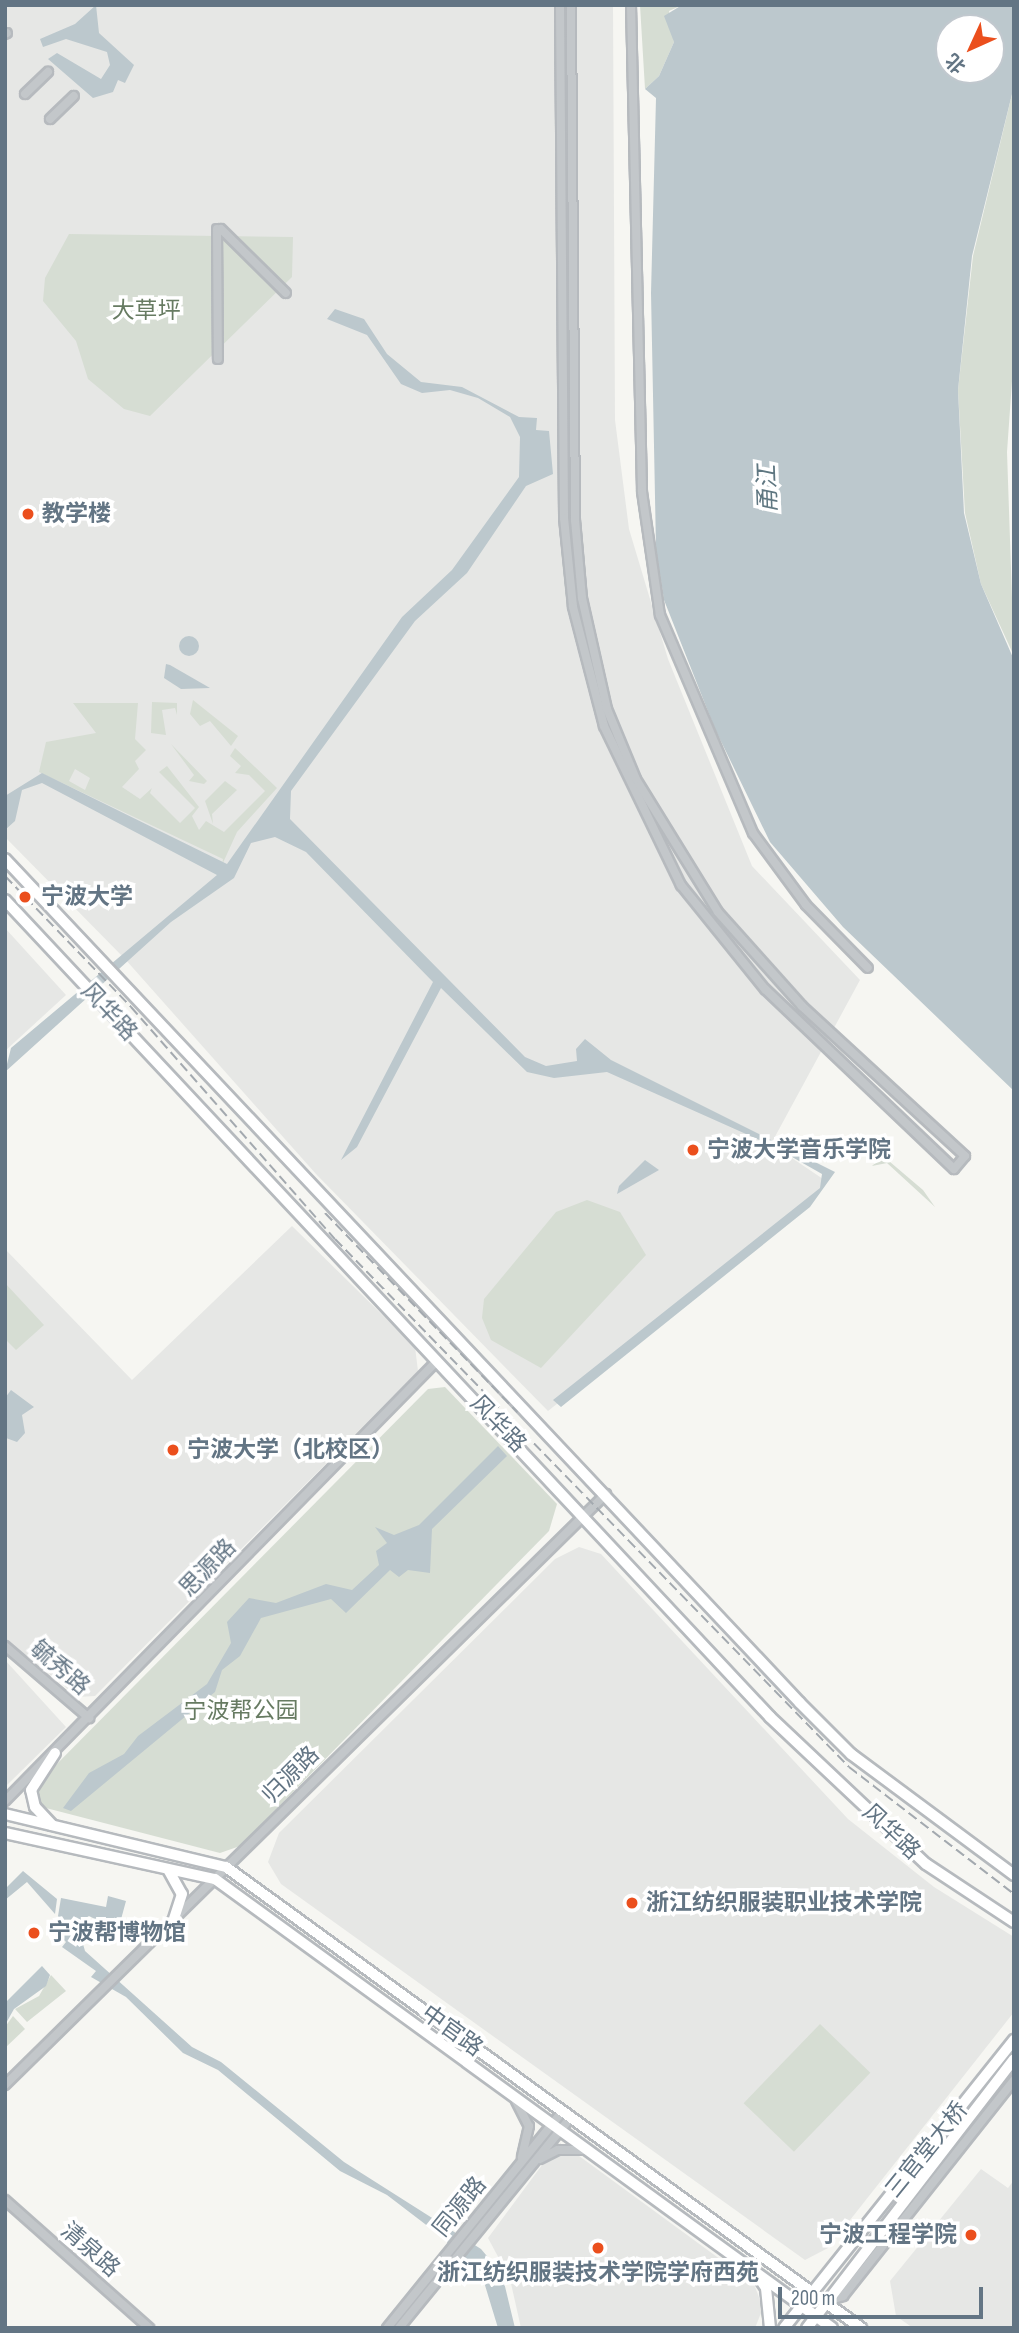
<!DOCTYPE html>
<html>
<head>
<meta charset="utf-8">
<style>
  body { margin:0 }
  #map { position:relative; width:1019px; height:2333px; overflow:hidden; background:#f6f6f2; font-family:"Sofia Sans Condensed","Noto Sans SC",sans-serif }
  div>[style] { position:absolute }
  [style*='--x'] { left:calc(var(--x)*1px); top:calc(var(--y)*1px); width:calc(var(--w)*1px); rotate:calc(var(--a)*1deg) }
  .built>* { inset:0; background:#e6e7e5 }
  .green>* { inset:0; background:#d6ddd3; transform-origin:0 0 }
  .water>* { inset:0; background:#bcc8cd }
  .round { border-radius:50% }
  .roads { filter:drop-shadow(2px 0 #b6babe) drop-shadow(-2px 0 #b6babe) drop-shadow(0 2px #b6babe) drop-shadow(0 -2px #b6babe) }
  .minor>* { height:8px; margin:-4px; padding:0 4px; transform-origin:4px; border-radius:4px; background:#c3c7ca }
  .major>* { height:10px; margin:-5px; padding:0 5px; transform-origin:5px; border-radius:5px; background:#fff }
  .rail>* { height:2px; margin-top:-1px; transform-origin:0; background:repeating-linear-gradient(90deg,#a3a9af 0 10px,transparent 0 15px) }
  .dots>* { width:19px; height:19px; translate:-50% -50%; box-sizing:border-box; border:4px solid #fff; border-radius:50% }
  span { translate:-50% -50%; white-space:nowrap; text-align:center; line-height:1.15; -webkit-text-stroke:7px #fff; paint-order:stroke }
  .park-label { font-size:23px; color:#677b62 }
  .poi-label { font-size:23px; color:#637584; font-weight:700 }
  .left { translate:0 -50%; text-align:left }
  .right { translate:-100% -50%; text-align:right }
  .street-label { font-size:23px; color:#637584 }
  .water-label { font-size:24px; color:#5f7781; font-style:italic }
  .frame { position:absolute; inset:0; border:7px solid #637584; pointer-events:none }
  .north { position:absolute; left:935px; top:14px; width:70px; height:70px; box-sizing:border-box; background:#fff; border:2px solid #c1c8ce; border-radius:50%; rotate:225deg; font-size:19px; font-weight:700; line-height:28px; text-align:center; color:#637584 }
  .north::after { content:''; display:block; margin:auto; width:24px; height:32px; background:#eb4f1d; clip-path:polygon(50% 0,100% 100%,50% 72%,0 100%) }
  .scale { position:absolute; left:778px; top:2287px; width:205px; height:32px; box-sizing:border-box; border:4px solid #637584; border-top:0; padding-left:9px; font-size:21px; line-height:24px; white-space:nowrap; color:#637584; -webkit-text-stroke:5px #fff; paint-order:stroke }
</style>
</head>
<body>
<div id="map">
  <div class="built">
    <i style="clip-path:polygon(5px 5px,613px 5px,615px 420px,629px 529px,668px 659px,752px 866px,860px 980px,771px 1144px,826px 1181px,814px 1198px,548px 1411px,316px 1174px,125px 959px,5px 837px)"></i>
    <i style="clip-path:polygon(5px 928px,66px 995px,5px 1051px)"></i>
    <i style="clip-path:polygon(292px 1226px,415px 1347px,418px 1371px,95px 1696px,78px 1697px,5px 1639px,5px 1249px,132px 1380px)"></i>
    <i style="clip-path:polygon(579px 1547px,601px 1554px,848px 1819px,934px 1887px,1014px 1937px,1014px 2012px,828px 2248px,805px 2260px,281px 1884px,268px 1862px,279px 1833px,555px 1559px)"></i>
    <i style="clip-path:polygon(5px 1660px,66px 1727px,5px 1787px)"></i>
    <i style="clip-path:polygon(575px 2153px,754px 2284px,763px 2308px,755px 2328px,521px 2328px,510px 2279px,488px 2238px,542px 2165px,554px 2155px)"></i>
    <i style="clip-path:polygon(981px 2169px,1008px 2188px,1014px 2180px,1014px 2328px,913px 2328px,896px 2316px,890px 2281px)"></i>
  </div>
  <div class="green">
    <i style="clip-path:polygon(640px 5px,682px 5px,669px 11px,674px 42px,659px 76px,645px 89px)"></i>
    <i style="clip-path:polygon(1014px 86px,1014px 353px,1007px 452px,1014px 656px,981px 584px,965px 513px,958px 390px,973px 256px)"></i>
    <i style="clip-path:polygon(69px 234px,293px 237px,292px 277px,150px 416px,124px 409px,88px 379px,76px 341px,43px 301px,45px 278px)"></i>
    <i style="clip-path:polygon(193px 700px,238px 736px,231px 746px,210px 721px,200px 726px,190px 714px)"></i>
    <i style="clip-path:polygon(152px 702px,177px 703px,177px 715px,175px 708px,162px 710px,166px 735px,151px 733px)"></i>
    <i style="clip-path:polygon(evenodd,73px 703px,138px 703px,135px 739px,146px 750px,135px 761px,139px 769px,122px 787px,140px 799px,152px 788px,150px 793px,180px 823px,195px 808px,159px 772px,167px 766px,199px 807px,192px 816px,199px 830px,206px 821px,224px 832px,265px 791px,249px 775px,235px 773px,241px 766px,230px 756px,235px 748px,277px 788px,237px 832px,222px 865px,223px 859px,39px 772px,46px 742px,96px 733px,73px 703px,75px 769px,90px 778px,85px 790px,69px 781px,75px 769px)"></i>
    <i style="clip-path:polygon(171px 744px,207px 781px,204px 784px,189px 781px,194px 775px)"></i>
    <i style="clip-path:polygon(225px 781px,237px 790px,212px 814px,213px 824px,205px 801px)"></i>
    <i style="clip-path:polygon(883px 1156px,923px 1190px,935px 1207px,887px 1163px,872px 1166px)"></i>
    <i style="clip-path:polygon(587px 1200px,620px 1212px,646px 1255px,541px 1368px,491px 1340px,482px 1318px,484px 1299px,556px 1212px)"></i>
    <i style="clip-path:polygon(5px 1283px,44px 1325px,16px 1350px,5px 1339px)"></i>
    <i style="clip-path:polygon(445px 1387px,557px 1504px,549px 1531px,240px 1846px,220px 1853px,42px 1807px,35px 1796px,41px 1780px,428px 1389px)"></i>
    <i style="clip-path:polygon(51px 1975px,66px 1991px,27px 2022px,15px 2009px,39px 1996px)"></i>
    <i style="clip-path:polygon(13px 2016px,25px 2029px,5px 2048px,5px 2027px)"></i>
    <i style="left:820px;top:2024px;width:70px;height:110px;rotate:44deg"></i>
  </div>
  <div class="water">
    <i style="clip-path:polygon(96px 5px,99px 33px,134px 65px,125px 83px,118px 80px,113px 92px,93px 98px,48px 59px,57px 53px,101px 79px,110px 65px,107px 52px,66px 39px,43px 47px,40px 39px,75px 24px)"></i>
    <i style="clip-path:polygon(evenodd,682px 5px,1014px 5px,1014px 86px,972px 256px,958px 390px,964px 513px,981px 584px,1014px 660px,1014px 1091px,843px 927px,770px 842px,715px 729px,664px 600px,656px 548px,651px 293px,656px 98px,645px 89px,659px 76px,674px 42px,664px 16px,682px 5px,949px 28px,991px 28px,991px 70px,949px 70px,949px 28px)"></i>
    <i style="clip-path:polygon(335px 309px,364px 319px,387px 354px,421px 382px,462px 387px,519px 417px,537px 418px,536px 430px,549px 431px,553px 474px,526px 486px,467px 573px,415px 621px,291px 791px,290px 819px,525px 1057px,546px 1066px,577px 1061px,576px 1049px,585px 1039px,611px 1060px,835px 1172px,810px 1207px,561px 1407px,553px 1400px,820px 1188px,822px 1174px,771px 1145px,607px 1072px,554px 1078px,527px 1072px,441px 988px,357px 1147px,341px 1160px,433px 982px,306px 852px,275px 837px,251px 843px,234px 878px,171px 922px,5px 1072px,11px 1048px,217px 875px,42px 783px,22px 790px,15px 821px,5px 830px,5px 796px,42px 773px,227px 864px,402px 617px,452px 570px,519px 477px,520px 437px,510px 417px,478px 398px,450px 390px,422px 393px,401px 384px,367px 335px,327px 319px)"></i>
    <i class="round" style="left:179px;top:636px;width:20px;height:20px"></i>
    <i style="clip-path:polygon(166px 664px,170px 665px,210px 688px,181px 689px,164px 678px)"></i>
    <i style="clip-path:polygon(645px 1160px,659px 1170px,617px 1194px,619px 1186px)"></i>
    <i style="clip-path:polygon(11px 1390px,34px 1407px,22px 1415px,25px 1433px,17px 1442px,6px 1438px,5px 1398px)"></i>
    <i style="clip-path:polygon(498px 1446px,507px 1456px,432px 1529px,430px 1573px,408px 1570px,399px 1577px,390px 1570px,346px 1613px,331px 1599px,261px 1618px,240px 1656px,222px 1670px,215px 1692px,71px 1811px,63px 1808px,89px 1773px,124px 1754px,138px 1736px,207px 1684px,231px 1643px,227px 1622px,249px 1598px,276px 1603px,326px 1584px,352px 1590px,379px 1565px,376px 1551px,387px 1543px,375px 1527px,394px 1535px,419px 1525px)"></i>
    <i style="clip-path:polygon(23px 1871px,57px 1899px,55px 1914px,27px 1882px,5px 1900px,5px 1889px)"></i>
    <i style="clip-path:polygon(108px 1896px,126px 1901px,120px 1923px,107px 1925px,89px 1916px,77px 1923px,85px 1951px,192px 2047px,221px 2062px,344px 2162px,481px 2249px,502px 2274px,515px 2328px,498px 2328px,484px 2282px,442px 2237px,387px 2195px,340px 2171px,218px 2070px,183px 2053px,126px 1997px,91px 1977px,96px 1971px,62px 1947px,66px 1942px,58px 1934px,66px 1925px,58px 1916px,61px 1898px,106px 1907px)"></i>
    <i style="clip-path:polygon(42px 1966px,50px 1975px,46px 1986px,14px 2009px,5px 2025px,5px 2003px)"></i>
  </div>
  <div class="roads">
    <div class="minor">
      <i style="--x:560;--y:5;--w:513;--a:89.55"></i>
      <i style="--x:564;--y:518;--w:89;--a:84.2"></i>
      <i style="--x:573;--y:607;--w:123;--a:75.4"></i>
      <i style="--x:604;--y:726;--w:177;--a:64.2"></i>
      <i style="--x:681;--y:885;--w:134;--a:51.1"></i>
      <i style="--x:765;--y:989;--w:261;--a:43.6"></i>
      <i style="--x:954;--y:1169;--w:17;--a:-50"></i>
      <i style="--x:965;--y:1156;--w:222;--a:-137.4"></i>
      <i style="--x:802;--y:1006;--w:126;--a:-131.8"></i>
      <i style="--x:718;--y:912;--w:156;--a:-121.7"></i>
      <i style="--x:636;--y:779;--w:76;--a:-112.5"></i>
      <i style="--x:607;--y:709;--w:114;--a:-102.7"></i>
      <i style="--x:582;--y:598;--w:78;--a:-95.1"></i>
      <i style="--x:575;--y:520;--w:515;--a:-90.45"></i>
      <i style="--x:631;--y:5;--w:487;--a:88.7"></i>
      <i style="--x:642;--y:492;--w:124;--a:81.7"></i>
      <i style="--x:660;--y:615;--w:237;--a:66.9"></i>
      <i style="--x:753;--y:833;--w:89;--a:53.6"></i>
      <i style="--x:806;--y:905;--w:88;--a:45.5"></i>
      <i style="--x:5;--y:34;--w:2;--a:-27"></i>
      <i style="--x:25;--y:94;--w:32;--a:-44"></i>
      <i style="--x:50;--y:119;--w:33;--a:-44"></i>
      <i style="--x:217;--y:229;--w:130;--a:89.6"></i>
      <i style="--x:221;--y:229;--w:91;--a:44.6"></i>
      <i style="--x:5;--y:1646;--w:111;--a:40.6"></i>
      <i style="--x:5;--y:1801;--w:617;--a:-45.53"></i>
      <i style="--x:5;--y:2085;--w:843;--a:-44.52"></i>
      <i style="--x:516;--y:2101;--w:28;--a:63"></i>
      <i style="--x:529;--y:2126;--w:32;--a:103"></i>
      <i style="--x:540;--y:2159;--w:20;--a:-27"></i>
      <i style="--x:558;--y:2150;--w:29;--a:0"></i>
      <i style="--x:5;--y:2200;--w:193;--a:41.6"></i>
      <i style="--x:828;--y:2301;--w:16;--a:-18"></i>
      <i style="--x:843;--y:2296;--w:275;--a:-51.6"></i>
      <i style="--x:387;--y:2328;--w:279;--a:-51"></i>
      <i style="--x:399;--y:2328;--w:272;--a:-50.8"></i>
    </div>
    <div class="major">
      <i style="--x:5;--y:859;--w:1159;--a:46.71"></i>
      <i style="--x:800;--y:1703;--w:72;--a:45"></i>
      <i style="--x:851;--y:1754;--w:203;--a:36.6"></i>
      <i style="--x:5;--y:900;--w:1119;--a:46.88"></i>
      <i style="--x:770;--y:1717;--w:214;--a:43.3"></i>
      <i style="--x:926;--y:1864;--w:105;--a:33.4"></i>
      <i style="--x:5;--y:1814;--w:227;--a:13.5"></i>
      <i style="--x:226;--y:1867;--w:785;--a:35.98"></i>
      <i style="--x:52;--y:1825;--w:25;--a:-133"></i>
      <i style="--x:35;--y:1807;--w:17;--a:-103"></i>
      <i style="--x:31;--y:1790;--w:44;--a:-57"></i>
      <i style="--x:5;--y:1833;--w:215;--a:12.4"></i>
      <i style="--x:215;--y:1879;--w:763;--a:36.04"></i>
      <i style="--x:169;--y:1871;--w:26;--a:61"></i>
      <i style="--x:182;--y:1894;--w:26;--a:108"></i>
      <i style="--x:757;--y:2275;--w:16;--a:55"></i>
      <i style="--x:766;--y:2288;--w:40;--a:84.3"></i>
      <i style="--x:784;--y:2328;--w:369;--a:-51.4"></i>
      <i style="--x:807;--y:2328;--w:339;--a:-52.4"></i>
    </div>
  </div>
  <div class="rail">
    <i style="--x:5;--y:876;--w:182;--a:46.1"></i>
    <i style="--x:131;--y:1007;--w:309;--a:48.7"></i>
    <i style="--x:335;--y:1239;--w:737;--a:45.77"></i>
    <i style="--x:849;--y:1767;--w:208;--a:37.6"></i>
    <i style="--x:325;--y:1213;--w:277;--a:46"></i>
  </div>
  <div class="dots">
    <i style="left:28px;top:514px;background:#eb4f1d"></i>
    <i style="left:25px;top:897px;background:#eb4f1d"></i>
    <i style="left:693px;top:1150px;background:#eb4f1d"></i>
    <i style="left:173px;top:1450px;background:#eb4f1d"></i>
    <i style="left:632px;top:1903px;background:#eb4f1d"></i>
    <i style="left:34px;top:1933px;background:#eb4f1d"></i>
    <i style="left:971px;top:2235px;background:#eb4f1d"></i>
    <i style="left:598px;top:2248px;background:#eb4f1d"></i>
  </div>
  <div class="park-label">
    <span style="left:146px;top:311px">大草坪</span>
    <span style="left:241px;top:1711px">宁波帮公园</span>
  </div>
  <div class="poi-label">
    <span class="left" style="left:42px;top:514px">教学楼</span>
    <span class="left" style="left:41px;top:897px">宁波大学</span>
    <span class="left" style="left:707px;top:1150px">宁波大学音乐学院</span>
    <span class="left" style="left:187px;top:1450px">宁波大学（北校区）</span>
    <span class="left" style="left:646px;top:1903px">浙江纺织服装职业技术学院</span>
    <span class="left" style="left:48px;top:1933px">宁波帮博物馆</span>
    <span class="right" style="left:957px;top:2235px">宁波工程学院</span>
    <span style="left:598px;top:2273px">浙江纺织服装技术学院学府西苑</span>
  </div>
  <div class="street-label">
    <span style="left:109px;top:1012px;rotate:47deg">风华路</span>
    <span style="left:498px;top:1424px;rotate:46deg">风华路</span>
    <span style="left:208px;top:1568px;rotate:-46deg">思源路</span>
    <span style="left:60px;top:1668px;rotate:41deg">毓秀路</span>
    <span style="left:291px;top:1775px;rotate:-45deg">归源路</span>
    <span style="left:891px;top:1832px;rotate:43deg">风华路</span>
    <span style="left:452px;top:2031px;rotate:36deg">中官路</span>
    <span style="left:927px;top:2150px;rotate:-51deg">三官堂大桥</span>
    <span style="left:460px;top:2207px;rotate:-51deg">同源路</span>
    <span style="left:90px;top:2250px;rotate:41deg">清泉路</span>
  </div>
  <div class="water-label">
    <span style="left:768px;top:489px;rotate:-92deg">甬江</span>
  </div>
  <div class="frame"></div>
  <div class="north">北</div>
  <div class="scale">200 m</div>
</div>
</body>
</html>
